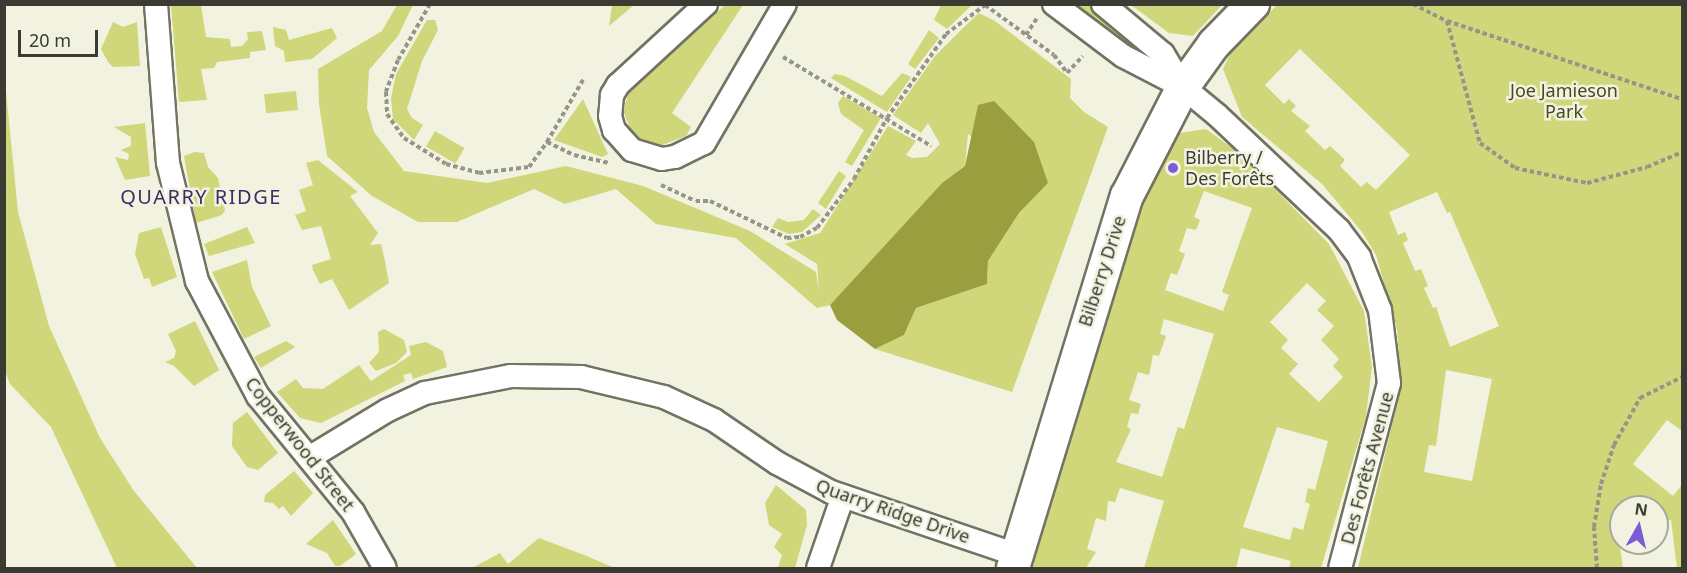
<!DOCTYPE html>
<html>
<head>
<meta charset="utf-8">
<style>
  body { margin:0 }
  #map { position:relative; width:1687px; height:573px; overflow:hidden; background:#f1f3e0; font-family:"Noto Sans",sans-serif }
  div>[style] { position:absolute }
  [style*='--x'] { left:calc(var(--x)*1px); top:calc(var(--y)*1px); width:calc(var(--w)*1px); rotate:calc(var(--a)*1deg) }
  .green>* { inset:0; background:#d0d67a; transform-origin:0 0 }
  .water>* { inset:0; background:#9a9e3e }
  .path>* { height:4px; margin-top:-2px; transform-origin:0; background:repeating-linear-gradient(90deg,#959689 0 4.5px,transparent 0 7.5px) }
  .roads { filter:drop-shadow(2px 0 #727362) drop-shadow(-2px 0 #727362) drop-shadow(0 2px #727362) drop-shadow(0 -2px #727362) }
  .street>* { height:22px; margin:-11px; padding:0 11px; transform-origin:11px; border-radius:11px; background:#fff }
  .secondary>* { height:32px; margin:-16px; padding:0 16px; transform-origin:16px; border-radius:16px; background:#fff }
  .dots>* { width:16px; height:16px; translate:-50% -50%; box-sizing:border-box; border:3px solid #f1f3e0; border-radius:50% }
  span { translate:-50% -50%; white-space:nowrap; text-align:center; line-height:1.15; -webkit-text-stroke:5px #f1f3e0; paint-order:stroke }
  .park-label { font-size:18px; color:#474921 }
  .poi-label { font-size:18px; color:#3b3b34 }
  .left { translate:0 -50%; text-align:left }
  .street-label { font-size:18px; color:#3b3b34 }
  .neighbourhood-label { font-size:20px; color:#3b2d68; letter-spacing:1.5px }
  .frame { position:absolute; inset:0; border:6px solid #3b3b34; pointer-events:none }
  .north { position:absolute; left:1609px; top:495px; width:60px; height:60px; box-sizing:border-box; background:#f1f3e0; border:2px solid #a8a99b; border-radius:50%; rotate:8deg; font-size:16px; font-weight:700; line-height:24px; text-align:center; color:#3b3b34 }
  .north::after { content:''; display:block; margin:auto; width:21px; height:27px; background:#7b5cd6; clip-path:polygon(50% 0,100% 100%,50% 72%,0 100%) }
  .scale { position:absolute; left:18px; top:30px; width:80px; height:27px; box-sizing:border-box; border:3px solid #3b3b34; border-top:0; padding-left:8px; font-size:18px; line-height:21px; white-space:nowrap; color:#3b3b34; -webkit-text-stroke:4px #f1f3e0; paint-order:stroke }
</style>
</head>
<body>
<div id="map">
  <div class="green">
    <i style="clip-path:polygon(171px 5px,201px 5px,206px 37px,230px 39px,231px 47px,242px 46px,248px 39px,247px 32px,262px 31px,266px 50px,250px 52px,250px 58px,217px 62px,214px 68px,201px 69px,207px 100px,179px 102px)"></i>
    <i style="clip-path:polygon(397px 5px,413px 5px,398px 36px,369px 70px,367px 108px,374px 132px,404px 171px,487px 183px,566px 166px,643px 186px,750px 231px,816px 272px,819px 292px,817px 264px,785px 244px,820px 233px,888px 126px,916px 141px,906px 155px,912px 158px,927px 157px,940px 144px,928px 123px,921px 133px,893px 115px,935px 56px,963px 28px,979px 13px,995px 21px,1071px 79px,1070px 98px,1084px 112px,1108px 127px,1012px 392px,875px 349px,904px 335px,916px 308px,987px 284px,988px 261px,1019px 213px,1048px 183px,968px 134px,965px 166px,942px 183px,830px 305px,817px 308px,736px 238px,656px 224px,616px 189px,565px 204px,534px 189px,457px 222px,418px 222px,372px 196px,327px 156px,319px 104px,318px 69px,382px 31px)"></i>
    <i style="clip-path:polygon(613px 5px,634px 5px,609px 26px,612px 6px)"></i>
    <i style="clip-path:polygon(725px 5px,743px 5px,672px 113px,691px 127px,686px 136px,657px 147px,634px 137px,623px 111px,629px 92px)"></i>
    <i style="clip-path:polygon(941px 5px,941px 4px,972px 5px,947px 29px,934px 20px)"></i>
    <i style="clip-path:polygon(1067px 5px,1090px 5px,1131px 35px,1132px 43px,1126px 47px)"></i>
    <i style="clip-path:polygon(1131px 5px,1222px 5px,1193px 36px,1169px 33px)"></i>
    <i style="clip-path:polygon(evenodd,1277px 5px,1682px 5px,1682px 431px,1667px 420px,1633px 464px,1673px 496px,1682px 485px,1682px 568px,1677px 568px,1671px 520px,1657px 522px,1657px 507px,1621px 507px,1621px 526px,1617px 527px,1623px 568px,1358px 568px,1401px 387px,1397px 329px,1376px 255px,1362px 232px,1323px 185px,1242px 117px,1223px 69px,1230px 54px,1277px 5px,1300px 49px,1410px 155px,1376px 190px,1367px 182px,1361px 187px,1340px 166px,1345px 160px,1339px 154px,1330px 146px,1325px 150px,1305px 131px,1310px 126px,1291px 111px,1296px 106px,1289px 99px,1284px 104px,1265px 85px,1300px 49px,1277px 5px,1437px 192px,1447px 213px,1450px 212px,1499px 326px,1450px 347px,1436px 307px,1433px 308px,1424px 288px,1428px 286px,1421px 269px,1415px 271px,1403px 243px,1408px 240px,1405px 232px,1398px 235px,1389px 212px,1437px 192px,1277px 5px,1446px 370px,1492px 379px,1472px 481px,1424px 472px,1429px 445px,1436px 446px,1446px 370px)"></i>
    <i style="clip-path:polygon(427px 20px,435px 20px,438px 30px,422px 61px,407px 109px,412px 118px,423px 125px,414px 140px,393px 119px,391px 98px,396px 74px)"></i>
    <i style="clip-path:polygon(113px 22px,123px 27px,137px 22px,140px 66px,113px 67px,108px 62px,101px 49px)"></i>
    <i style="clip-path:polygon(273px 27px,286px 30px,289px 40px,332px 28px,337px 38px,312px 59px,285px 62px,284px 51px,275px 46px)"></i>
    <i style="clip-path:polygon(929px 30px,939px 38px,915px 69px,908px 64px)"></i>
    <i style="clip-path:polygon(4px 71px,18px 212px,49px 326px,100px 438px,134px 491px,197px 568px,117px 568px,51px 427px,10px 384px,4px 368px)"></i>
    <i style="clip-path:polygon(902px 73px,911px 77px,887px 112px,831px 78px,835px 74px,845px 76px,882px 96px)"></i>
    <i style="left:296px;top:91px;width:19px;height:32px;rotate:84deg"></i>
    <i style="clip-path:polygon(843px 96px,881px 118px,852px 166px,845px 162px,864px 130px,841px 114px,838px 103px)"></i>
    <i style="clip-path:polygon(583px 99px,608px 154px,602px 157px,554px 140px)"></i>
    <i style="clip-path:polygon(145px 123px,150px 176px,125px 180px,115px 157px,128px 160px,129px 154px,121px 150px,131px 146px,131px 137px,114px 127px)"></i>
    <i style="clip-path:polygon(evenodd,1206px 129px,1239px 153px,1329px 244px,1364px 311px,1372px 367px,1366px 416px,1321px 568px,1289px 568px,1291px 561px,1241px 548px,1236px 568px,1144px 568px,1164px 501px,1120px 488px,1115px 502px,1108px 501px,1106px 521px,1096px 518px,1087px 549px,1096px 552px,1086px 568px,1030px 568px,1143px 205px,1163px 158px,1180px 133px,1206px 129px,1204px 191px,1252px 208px,1222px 292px,1229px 295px,1223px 311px,1165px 290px,1171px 273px,1177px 275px,1185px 254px,1179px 251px,1187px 228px,1196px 230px,1200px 220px,1194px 217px,1204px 191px,1206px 129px,1307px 283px,1326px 301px,1317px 310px,1334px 326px,1321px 340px,1339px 359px,1333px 366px,1343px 377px,1319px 402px,1289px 374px,1298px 364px,1281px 348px,1288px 340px,1270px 322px,1307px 283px,1206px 129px,1164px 319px,1214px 334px,1184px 429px,1178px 427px,1162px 477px,1116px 462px,1131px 429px,1127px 427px,1131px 413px,1138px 414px,1141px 404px,1129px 400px,1138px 372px,1149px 375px,1153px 355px,1159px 356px,1166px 336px,1160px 334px,1164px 319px,1206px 129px,1277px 427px,1328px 441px,1315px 490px,1308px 488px,1305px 502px,1310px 504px,1303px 530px,1293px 527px,1290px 540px,1243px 527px,1277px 427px)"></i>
    <i style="left:435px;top:131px;width:34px;height:18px;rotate:30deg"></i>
    <i style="clip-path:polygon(195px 152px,204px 153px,208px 167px,218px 178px,225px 210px,222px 215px,196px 223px,184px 156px)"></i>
    <i style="clip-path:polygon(318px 160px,358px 192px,350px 196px,378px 233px,370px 245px,381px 244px,385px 261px,389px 283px,349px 310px,332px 279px,320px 284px,313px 270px,312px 265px,331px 259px,321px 226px,302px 230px,295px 215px,306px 211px,299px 190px,313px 185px,306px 163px)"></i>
    <i style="clip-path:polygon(839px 171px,846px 176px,826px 209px,818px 203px)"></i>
    <i style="clip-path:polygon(813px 209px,821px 215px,802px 232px,789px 234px,772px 227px,778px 218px,788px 222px,804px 220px)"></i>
    <i style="clip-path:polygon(161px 227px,177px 277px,152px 287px,149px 278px,144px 279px,135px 254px,139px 233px)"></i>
    <i style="clip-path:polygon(247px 227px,255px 243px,209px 256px,204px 244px)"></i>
    <i style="clip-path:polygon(247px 260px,252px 287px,271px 326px,244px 339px,212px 272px)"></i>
    <i style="clip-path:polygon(195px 321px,219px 370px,194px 386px,174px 366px,165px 362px,174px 358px,176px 351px,168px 334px)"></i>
    <i style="clip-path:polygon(384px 329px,404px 340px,407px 352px,396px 363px,376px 371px,369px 363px,379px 352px,378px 332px)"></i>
    <i style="clip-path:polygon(286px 341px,295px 347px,261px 368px,254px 357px)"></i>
    <i style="clip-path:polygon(426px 342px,443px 351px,447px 367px,413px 379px,411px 373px,403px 375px,405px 381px,321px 423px,300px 418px,277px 392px,296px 379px,303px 388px,323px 389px,359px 365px,371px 381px,411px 355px,409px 346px)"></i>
    <i style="clip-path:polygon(247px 412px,278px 453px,258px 470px,247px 467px,232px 446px,233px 423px)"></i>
    <i style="clip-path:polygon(294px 471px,313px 493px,291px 516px,283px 506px,279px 509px,273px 503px,264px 502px,265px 495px)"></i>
    <i style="clip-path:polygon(776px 485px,806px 510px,807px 525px,795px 568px,778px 568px,782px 555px,774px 547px,782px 534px,769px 525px,765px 503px)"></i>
    <i style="clip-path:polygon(333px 520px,356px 554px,340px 566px,335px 566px,327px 553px,306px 544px)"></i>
    <i style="clip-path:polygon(539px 538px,584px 555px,615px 568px,472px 568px,500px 553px,508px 564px)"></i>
  </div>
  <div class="water">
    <i style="clip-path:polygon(994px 101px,1034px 142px,1048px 183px,1019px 213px,988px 261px,987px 284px,916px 308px,904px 335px,875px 349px,837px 320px,830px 305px,942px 183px,965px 166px,978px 105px)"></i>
  </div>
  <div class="path">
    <i style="--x:430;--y:4;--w:64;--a:119.7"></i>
    <i style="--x:398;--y:60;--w:34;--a:111"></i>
    <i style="--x:386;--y:92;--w:22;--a:87"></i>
    <i style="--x:387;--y:114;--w:29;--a:55"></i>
    <i style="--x:404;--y:138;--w:49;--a:31.8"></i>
    <i style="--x:446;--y:164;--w:34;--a:15"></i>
    <i style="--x:479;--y:173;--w:50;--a:-6.8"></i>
    <i style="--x:529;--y:167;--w:31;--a:-54"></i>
    <i style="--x:547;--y:142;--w:30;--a:26"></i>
    <i style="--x:574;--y:155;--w:37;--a:13"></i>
    <i style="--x:454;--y:4;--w:1;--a:45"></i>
    <i style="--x:1413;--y:4;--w:38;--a:27"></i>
    <i style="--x:1447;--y:21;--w:126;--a:74.9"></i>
    <i style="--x:1480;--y:143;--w:43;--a:35.5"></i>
    <i style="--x:1515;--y:168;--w:74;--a:11.8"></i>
    <i style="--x:1587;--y:183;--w:62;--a:-14.9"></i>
    <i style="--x:1647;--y:167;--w:38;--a:-23"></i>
    <i style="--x:1447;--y:21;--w:248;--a:18.4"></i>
    <i style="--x:1026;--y:35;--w:20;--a:-57"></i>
    <i style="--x:783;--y:57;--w:173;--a:31"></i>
    <i style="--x:547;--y:142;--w:72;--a:-59.9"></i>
    <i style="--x:661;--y:185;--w:38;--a:25"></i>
    <i style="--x:696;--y:201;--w:14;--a:0"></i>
    <i style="--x:710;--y:201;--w:85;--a:25.7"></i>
    <i style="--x:787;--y:238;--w:13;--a:-4"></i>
    <i style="--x:800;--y:237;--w:19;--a:-28"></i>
    <i style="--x:817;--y:228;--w:61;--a:-52.9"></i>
    <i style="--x:854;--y:179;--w:69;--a:-61.6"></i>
    <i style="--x:887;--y:118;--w:103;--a:-54.9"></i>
    <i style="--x:946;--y:34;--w:49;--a:-36.6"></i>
    <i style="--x:985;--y:5;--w:85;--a:35.9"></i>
    <i style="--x:1054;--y:55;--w:22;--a:54"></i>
    <i style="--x:1067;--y:73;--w:23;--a:-47"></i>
    <i style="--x:1597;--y:568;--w:41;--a:-94.2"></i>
    <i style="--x:1594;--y:527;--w:44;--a:-80.8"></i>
    <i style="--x:1601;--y:484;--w:41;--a:-71.6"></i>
    <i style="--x:1614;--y:445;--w:54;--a:-61"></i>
    <i style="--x:1640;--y:398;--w:47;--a:-26.6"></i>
  </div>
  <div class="roads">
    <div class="street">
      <i style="--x:156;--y:4;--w:159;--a:85.7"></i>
      <i style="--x:168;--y:163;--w:122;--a:76.2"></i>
      <i style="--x:197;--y:281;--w:130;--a:62.1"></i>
      <i style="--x:258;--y:396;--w:150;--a:50.7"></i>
      <i style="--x:353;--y:512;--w:64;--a:60.3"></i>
      <i style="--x:706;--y:4;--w:120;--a:137.4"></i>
      <i style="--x:618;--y:85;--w:12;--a:121"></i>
      <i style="--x:612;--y:95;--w:21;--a:95"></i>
      <i style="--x:610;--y:116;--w:15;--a:74"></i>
      <i style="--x:614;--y:130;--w:27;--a:48"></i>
      <i style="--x:632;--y:150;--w:31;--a:17"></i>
      <i style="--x:662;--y:159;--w:13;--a:-9"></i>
      <i style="--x:675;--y:157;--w:32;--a:-26"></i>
      <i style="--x:704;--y:143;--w:161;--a:-59.8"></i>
      <i style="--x:1054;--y:4;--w:86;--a:37"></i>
      <i style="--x:1123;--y:56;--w:68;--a:27.3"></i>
      <i style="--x:1183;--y:87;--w:44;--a:39.5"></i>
      <i style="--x:1217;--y:115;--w:168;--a:43.3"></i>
      <i style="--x:1339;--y:230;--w:34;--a:53"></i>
      <i style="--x:1359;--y:257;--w:57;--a:68.4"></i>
      <i style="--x:1380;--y:310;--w:74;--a:83"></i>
      <i style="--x:1389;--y:383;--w:191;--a:104.8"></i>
      <i style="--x:1103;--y:4;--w:78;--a:39.8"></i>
      <i style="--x:1163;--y:54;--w:37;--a:59"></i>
      <i style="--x:309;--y:458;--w:92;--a:-31.3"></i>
      <i style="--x:388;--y:410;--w:41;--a:-24.7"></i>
      <i style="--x:425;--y:393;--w:88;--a:-11.2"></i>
      <i style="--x:511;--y:376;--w:70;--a:0.8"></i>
      <i style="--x:581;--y:377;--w:85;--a:13.5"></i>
      <i style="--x:664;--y:397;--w:55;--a:24.7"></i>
      <i style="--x:714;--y:420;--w:76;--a:34.3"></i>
      <i style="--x:777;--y:463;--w:61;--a:28.2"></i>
      <i style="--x:831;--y:492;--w:196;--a:18.7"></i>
      <i style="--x:818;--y:568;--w:76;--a:-70.9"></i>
    </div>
    <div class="secondary">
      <i style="--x:1013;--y:568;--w:389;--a:-73"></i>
      <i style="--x:1127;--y:196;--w:123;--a:-62.8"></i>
      <i style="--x:1183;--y:87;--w:53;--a:-54.2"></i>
      <i style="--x:1214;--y:44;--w:56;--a:-45.7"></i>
    </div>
  </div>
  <div class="dots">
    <i style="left:1173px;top:168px;background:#7b5cd6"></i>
  </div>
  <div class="park-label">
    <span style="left:1564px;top:101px">Joe Jamieson<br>Park</span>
  </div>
  <div class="poi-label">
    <span class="left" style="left:1185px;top:168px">Bilberry /<br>Des Forêts</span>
  </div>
  <div class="street-label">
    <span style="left:1102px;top:271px;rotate:-72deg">Bilberry Drive</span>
    <span style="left:300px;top:444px;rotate:52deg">Copperwood Street</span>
    <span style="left:1367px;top:468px;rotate:-75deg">Des Forêts Avenue</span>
    <span style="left:893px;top:511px;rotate:19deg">Quarry Ridge Drive</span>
  </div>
  <div class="neighbourhood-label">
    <span style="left:201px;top:196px">QUARRY RIDGE</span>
  </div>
  <div class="frame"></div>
  <div class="north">N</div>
  <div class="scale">20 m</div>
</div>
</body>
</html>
